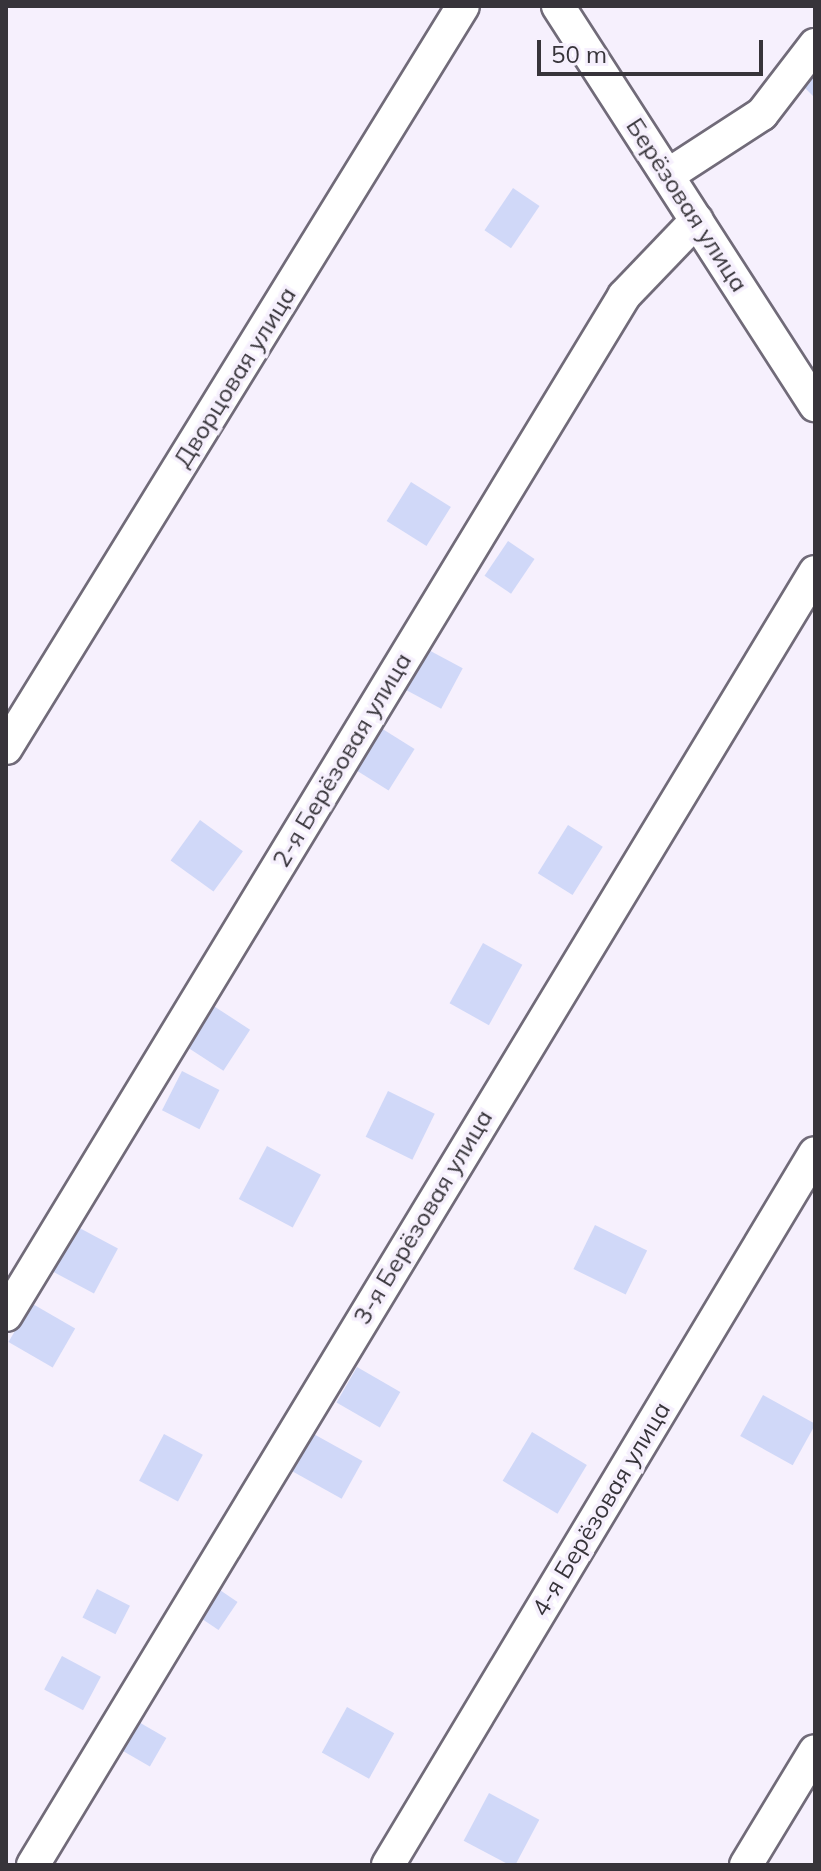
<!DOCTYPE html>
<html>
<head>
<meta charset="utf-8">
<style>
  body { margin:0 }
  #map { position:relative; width:821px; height:1871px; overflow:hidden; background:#f6f0fd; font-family:Mulish,sans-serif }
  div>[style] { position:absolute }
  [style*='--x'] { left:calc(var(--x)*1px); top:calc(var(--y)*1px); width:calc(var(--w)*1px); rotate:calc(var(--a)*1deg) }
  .building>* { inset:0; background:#d0d8f8; transform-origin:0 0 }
  .roads { filter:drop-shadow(2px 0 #716b79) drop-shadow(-2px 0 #716b79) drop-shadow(0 2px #716b79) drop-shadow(0 -2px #716b79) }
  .street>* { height:32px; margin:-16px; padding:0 16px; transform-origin:16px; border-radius:16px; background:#fff }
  span { translate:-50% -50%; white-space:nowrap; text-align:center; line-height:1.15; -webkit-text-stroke:7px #f6f0fd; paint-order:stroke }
  .street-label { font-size:24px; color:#37343a }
  .frame { position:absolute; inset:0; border:8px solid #37343a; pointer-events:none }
  .scale { position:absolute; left:537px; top:40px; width:226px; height:36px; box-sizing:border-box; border:4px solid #37343a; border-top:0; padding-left:10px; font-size:24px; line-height:28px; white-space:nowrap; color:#37343a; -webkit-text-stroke:6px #f6f0fd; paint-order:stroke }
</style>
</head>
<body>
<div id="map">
  <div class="building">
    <i style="clip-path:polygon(815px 74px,815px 98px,804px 87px)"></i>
    <i style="left:513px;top:188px;width:32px;height:51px;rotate:34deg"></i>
    <i style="left:411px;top:482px;width:47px;height:46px;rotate:32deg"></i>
    <i style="left:508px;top:541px;width:32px;height:42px;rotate:34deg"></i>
    <i style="left:423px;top:647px;width:45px;height:46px;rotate:28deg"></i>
    <i style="left:373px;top:723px;width:49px;height:49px;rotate:32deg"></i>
    <i style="left:200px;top:820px;width:53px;height:50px;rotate:36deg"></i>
    <i style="left:568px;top:825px;width:41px;height:57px;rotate:32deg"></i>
    <i style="left:483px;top:943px;width:45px;height:69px;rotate:29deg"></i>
    <i style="left:209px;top:1003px;width:49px;height:49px;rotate:33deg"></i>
    <i style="left:182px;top:1071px;width:42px;height:44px;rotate:27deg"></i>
    <i style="left:388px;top:1091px;width:52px;height:51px;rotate:26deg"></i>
    <i style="left:267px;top:1146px;width:61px;height:60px;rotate:28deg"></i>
    <i style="left:72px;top:1224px;width:52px;height:51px;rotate:28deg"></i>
    <i style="left:595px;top:1225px;width:58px;height:49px;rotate:26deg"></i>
    <i style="left:31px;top:1303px;width:51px;height:45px;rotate:30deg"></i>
    <i style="left:357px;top:1367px;width:50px;height:41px;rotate:30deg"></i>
    <i style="left:763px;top:1395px;width:60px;height:47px;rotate:29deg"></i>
    <i style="left:310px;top:1432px;width:60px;height:43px;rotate:29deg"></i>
    <i style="left:532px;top:1432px;width:64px;height:57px;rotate:31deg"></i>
    <i style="left:164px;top:1434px;width:44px;height:53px;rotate:28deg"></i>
    <i style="left:211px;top:1584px;width:32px;height:34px;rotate:34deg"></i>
    <i style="left:97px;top:1589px;width:37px;height:32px;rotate:27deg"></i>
    <i style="left:62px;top:1656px;width:44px;height:38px;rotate:28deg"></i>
    <i style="left:347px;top:1707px;width:54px;height:52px;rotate:29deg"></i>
    <i style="left:130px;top:1717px;width:42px;height:33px;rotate:30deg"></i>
    <i style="left:489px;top:1793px;width:57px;height:54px;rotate:28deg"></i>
  </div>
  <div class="roads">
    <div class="street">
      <i style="--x:558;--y:6;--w:475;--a:57.2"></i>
      <i style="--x:668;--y:175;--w:112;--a:-33"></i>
      <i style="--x:762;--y:114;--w:87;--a:-52.5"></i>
      <i style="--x:6;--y:748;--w:871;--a:-58.37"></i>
      <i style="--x:6;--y:1315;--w:1192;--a:-58.76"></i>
      <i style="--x:624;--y:296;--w:105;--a:-46.2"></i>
      <i style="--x:33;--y:1865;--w:1511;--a:-58.83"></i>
      <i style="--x:388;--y:1865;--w:830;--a:-59.05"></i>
      <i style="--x:746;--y:1865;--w:133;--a:-58.8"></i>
    </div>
  </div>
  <div class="street-label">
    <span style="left:687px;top:205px;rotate:57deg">Берёзовая улица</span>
    <span style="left:235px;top:377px;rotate:-58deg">Дворцовая улица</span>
    <span style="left:342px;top:760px;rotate:-59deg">2-я Берёзовая улица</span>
    <span style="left:423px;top:1217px;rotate:-59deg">3-я Берёзовая улица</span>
    <span style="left:601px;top:1509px;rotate:-59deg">4-я Берёзовая улица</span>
  </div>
  <div class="frame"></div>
  <div class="scale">50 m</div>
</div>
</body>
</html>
